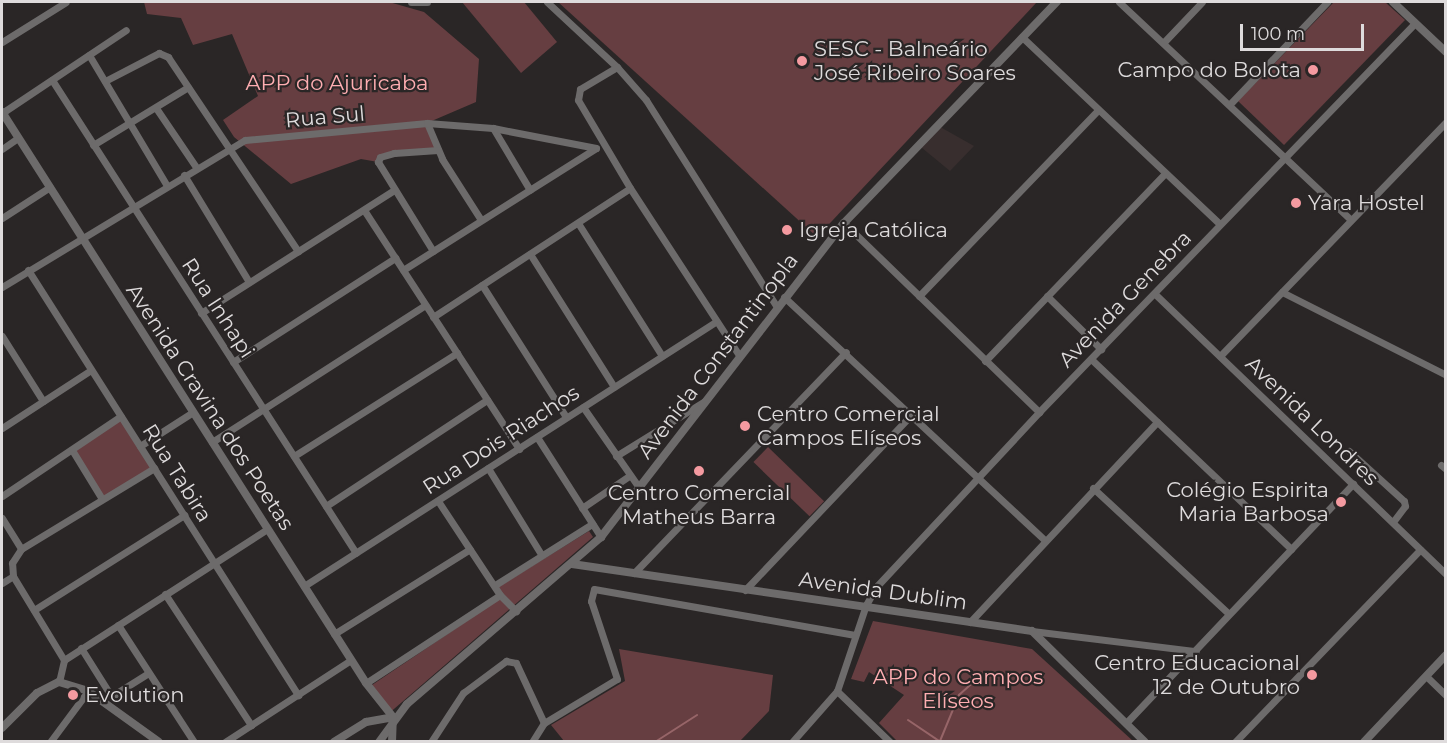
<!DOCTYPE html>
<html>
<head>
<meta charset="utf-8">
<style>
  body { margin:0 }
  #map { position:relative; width:1447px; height:743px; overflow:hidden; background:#2a2626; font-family:Montserrat,sans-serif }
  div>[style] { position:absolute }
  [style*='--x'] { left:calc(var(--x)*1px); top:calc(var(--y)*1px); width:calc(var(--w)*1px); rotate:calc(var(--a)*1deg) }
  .built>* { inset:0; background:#382e2e }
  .green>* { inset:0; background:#663e41; transform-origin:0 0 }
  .stream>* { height:2px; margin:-1px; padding:0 1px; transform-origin:1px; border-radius:1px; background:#976568 }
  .minor>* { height:7px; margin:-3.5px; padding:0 3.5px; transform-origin:3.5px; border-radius:3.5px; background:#6d6b6b }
  .tertiary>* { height:8px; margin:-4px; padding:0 4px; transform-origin:4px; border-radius:4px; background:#6d6b6b }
  .dots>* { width:16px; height:16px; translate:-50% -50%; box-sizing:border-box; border:3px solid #2a2626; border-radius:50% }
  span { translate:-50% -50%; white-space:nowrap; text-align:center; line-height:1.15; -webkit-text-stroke:4.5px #2a2626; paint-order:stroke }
  .poi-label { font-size:21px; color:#dedbdc }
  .left { translate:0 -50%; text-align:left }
  .right { translate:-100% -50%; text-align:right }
  .park-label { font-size:21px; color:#ffaeb2 }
  .street-label { font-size:21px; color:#dedbdc }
  .frame { position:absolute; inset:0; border:3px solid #dedbdc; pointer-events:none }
  .scale { position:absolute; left:1240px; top:24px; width:124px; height:27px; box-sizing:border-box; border:3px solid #dedbdc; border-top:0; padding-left:8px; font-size:18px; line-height:21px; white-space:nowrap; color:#dedbdc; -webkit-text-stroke:4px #2a2626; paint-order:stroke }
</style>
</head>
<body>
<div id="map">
  <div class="built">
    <i style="clip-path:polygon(935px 124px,974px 146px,950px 171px,916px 143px)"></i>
  </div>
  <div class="green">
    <i style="clip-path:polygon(144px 2px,389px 2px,424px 12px,479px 59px,476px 102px,427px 123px,438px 150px,394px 153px,378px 162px,361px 159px,291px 184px,234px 137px,223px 120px,258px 96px,232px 34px,193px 45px,181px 18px,147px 14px)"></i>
    <i style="clip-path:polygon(462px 2px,524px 2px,557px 42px,521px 73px)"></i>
    <i style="clip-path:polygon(558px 2px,1037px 2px,817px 237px)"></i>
    <i style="clip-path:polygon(1334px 2px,1385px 2px,1405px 20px,1284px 145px,1238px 101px)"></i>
    <i style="left:121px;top:416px;width:62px;height:60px;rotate:58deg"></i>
    <i style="left:768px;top:447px;width:78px;height:21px;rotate:44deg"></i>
    <i style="clip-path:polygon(589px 531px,593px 537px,387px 715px,369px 687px,501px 598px,495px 589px)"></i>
    <i style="clip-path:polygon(873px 621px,1032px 649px,1133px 741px,897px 741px,879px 723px,904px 695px,869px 672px,864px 682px,851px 679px)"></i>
    <i style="clip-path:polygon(619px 649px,773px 675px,769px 711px,740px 741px,564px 741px,551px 725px,625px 681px)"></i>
  </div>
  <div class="stream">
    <i style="--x:908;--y:720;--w:40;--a:34"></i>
    <i style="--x:940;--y:741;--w:50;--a:-67.6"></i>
    <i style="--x:959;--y:695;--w:27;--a:-42"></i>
    <i style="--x:655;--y:742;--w:50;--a:-32.7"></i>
  </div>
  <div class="minor">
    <i style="--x:411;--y:2;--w:16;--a:0"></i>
    <i style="--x:547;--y:2;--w:96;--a:42.9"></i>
    <i style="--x:617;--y:67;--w:44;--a:48.7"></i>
    <i style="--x:646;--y:100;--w:244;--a:57.7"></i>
    <i style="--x:1119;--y:2;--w:318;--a:43.2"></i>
    <i style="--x:1022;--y:37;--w:272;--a:43.4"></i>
    <i style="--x:2;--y:42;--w:75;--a:-32"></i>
    <i style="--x:1164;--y:42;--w:55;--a:-46.5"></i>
    <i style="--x:89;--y:55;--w:152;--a:59.2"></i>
    <i style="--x:617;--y:67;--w:43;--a:149.3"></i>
    <i style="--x:580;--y:89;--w:11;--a:100"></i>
    <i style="--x:578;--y:100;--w:102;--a:59.4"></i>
    <i style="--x:630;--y:188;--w:199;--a:56.9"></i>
    <i style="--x:52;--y:80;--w:562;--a:57.27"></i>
    <i style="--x:105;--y:81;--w:61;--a:-27.4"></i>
    <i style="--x:159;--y:53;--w:10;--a:24"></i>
    <i style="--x:168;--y:57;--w:234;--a:56.2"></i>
    <i style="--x:1230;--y:104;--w:141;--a:-46.4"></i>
    <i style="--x:156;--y:108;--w:71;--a:55.9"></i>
    <i style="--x:2;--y:113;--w:149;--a:-33.8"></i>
    <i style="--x:427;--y:123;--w:39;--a:67"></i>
    <i style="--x:442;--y:159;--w:72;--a:57.4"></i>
    <i style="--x:493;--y:128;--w:72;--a:59.2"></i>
    <i style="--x:93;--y:145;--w:111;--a:-31.4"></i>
    <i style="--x:2;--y:149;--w:19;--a:-35"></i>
    <i style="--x:184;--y:175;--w:125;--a:58.7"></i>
    <i style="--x:364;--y:210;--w:285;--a:57"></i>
    <i style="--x:2;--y:218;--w:57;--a:-32.9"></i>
    <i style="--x:578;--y:223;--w:157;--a:57.7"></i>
    <i style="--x:844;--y:223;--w:272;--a:44.1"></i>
    <i style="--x:433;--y:251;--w:105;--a:-121.7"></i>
    <i style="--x:378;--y:162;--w:5;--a:-68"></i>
    <i style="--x:380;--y:157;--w:15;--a:-16"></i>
    <i style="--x:394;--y:153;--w:44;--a:-3.9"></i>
    <i style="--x:530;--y:254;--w:157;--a:57.7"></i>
    <i style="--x:28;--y:270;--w:504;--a:57.57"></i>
    <i style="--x:403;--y:270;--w:228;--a:-32.3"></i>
    <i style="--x:482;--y:285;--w:156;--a:57.5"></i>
    <i style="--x:2;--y:287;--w:284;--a:-31.2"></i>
    <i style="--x:245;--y:140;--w:183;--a:-5.3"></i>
    <i style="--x:427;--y:123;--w:66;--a:4.3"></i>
    <i style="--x:493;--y:128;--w:105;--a:11"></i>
    <i style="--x:1282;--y:292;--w:184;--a:26.8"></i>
    <i style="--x:1155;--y:294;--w:404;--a:43.9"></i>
    <i style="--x:919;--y:296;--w:257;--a:-46.1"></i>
    <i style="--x:1047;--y:296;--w:76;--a:44.5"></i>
    <i style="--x:784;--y:297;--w:357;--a:43"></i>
    <i style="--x:201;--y:313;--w:229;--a:-32.5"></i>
    <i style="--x:433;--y:317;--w:235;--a:-33.2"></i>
    <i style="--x:2;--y:336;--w:77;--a:57.8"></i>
    <i style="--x:1220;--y:356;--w:325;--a:-46"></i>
    <i style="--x:1091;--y:359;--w:276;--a:43.5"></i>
    <i style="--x:985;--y:361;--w:260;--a:-46.2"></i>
    <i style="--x:233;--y:362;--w:193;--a:-32.7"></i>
    <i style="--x:583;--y:407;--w:100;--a:55.2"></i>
    <i style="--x:2;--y:428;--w:106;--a:-33.1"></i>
    <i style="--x:537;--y:437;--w:119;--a:57.4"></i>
    <i style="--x:212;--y:442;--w:253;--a:-32.7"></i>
    <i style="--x:140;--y:446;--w:63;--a:-32.7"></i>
    <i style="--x:72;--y:450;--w:57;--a:58.5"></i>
    <i style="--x:1349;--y:451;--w:74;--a:42.3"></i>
    <i style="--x:1404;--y:501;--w:5;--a:79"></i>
    <i style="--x:1405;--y:506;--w:20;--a:127"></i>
    <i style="--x:294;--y:456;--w:193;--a:-32.3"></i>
    <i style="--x:616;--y:456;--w:105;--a:-31.7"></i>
    <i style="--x:1441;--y:465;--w:6;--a:39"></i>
    <i style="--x:488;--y:468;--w:101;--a:58.4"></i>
    <i style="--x:1093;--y:488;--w:185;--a:42.8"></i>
    <i style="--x:2;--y:496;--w:143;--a:-33.9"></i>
    <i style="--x:326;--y:506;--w:193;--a:-33.4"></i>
    <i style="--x:582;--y:508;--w:57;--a:-34.2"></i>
    <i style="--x:2;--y:518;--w:36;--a:58"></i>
    <i style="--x:634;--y:573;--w:306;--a:-46.2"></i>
    <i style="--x:2;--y:583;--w:13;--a:-32"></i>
    <i style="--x:495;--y:585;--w:115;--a:-32.2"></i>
    <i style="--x:304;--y:586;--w:489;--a:-32.7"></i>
    <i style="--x:745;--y:590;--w:241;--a:-46.5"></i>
    <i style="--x:165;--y:594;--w:157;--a:56.7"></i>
    <i style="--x:500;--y:595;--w:23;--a:45"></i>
    <i style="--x:34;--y:610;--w:178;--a:-32.3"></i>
    <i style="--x:970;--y:622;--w:274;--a:-46.9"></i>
    <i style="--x:118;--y:625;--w:140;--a:57"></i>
    <i style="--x:1032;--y:631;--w:165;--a:7"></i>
    <i style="--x:334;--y:634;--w:160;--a:-32"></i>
    <i style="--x:81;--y:648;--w:51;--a:57.9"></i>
    <i style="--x:108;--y:691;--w:8;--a:23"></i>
    <i style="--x:115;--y:694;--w:39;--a:-32"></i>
    <i style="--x:64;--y:660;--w:98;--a:-121.3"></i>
    <i style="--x:13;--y:576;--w:13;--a:-94"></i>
    <i style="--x:12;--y:563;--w:17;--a:-57"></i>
    <i style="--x:21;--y:549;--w:156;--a:-31.3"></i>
    <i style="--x:1426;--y:676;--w:28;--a:44"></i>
    <i style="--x:59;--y:682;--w:23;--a:-77"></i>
    <i style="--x:64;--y:660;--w:242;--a:-32.8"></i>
    <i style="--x:366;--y:683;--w:160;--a:-33.3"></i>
    <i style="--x:500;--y:595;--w:113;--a:-123.4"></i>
    <i style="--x:837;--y:691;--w:74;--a:43.9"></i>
    <i style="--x:1126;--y:723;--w:330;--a:-46.5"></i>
    <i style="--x:50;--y:742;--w:64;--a:-53.3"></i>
    <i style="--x:225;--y:742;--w:150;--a:-33.1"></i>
    <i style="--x:431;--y:742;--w:59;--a:-56.9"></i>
    <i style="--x:463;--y:693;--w:54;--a:-36.7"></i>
    <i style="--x:506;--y:661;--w:10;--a:11"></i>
    <i style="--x:516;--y:663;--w:66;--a:65"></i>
    <i style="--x:532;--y:742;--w:22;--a:-58"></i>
    <i style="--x:544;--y:723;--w:85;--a:-31.1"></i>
    <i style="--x:617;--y:679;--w:82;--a:-108.4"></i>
    <i style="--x:591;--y:601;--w:12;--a:-76"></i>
    <i style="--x:594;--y:589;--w:265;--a:10"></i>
    <i style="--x:792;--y:742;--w:68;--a:-48.6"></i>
    <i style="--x:837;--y:691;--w:91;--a:-71.4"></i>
    <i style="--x:866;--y:605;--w:21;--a:-61"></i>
    <i style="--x:876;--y:587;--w:239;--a:-47"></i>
    <i style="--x:1039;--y:412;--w:541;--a:-45.97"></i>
    <i style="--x:1235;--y:742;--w:267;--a:-46.1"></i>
  </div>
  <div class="tertiary">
    <i style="--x:1393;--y:2;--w:73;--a:43.3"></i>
    <i style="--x:2;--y:112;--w:677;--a:57.48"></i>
    <i style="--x:366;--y:683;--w:43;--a:51.5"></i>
    <i style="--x:572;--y:564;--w:465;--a:8.3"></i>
    <i style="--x:1032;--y:631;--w:158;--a:44.5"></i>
    <i style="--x:2;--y:728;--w:49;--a:-45"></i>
    <i style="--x:37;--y:693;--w:25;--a:-27"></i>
    <i style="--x:59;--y:682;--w:30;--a:17"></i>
    <i style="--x:88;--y:691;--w:87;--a:35.7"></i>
    <i style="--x:334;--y:742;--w:38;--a:-32"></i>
    <i style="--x:366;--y:722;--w:27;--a:-10"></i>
    <i style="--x:379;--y:742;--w:47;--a:-53.6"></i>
    <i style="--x:407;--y:704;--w:256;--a:-40.7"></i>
    <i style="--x:601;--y:537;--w:397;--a:-52.3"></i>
    <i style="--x:844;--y:223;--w:307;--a:-46.1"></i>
    <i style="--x:392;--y:742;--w:25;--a:-88"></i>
    <i style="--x:1364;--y:742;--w:120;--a:-46.7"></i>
  </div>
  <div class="dots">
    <i style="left:802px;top:61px;background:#f49aa0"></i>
    <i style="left:1313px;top:70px;background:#f49aa0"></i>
    <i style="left:1296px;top:203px;background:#f49aa0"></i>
    <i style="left:787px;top:230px;background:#f49aa0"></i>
    <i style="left:745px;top:426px;background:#f49aa0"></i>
    <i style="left:699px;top:471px;background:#f49aa0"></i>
    <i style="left:1341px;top:502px;background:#f49aa0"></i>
    <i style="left:1312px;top:675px;background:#f49aa0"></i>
    <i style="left:73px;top:695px;background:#f49aa0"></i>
  </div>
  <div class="poi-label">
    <span class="left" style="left:814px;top:61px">SESC - Balneário<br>José Ribeiro Soares</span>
    <span class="right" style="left:1301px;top:70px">Campo do Bolota</span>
    <span class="left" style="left:1308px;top:203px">Yara Hostel</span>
    <span class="left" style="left:799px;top:230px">Igreja Católica</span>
    <span class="left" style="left:757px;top:426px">Centro Comercial<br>Campos Elíseos</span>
    <span class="right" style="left:1329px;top:502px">Colégio Espirita<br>Maria Barbosa</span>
    <span style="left:699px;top:505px">Centro Comercial<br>Matheus Barra</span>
    <span class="right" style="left:1300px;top:675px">Centro Educacional<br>12 de Outubro</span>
    <span class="left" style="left:85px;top:695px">Evolution</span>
  </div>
  <div class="park-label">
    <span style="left:337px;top:83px">APP do Ajuricaba</span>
    <span style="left:958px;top:689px">APP do Campos<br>Elíseos</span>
  </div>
  <div class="street-label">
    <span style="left:325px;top:117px;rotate:-5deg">Rua Sul</span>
    <span style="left:1125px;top:299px;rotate:-46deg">Avenida Genebra</span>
    <span style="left:218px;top:308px;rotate:57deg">Rua Inhapi</span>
    <span style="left:718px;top:356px;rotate:-53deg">Avenida Constantinopla</span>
    <span style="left:210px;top:407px;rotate:57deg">Avenida Cravina dos Poetas</span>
    <span style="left:1312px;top:421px;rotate:44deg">Avenida Londres</span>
    <span style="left:501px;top:440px;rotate:-33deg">Rua Dois Riachos</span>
    <span style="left:177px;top:473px;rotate:58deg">Rua Tabira</span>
    <span style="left:883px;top:591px;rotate:8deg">Avenida Dublim</span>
  </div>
  <div class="frame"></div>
  <div class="scale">100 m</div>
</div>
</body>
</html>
